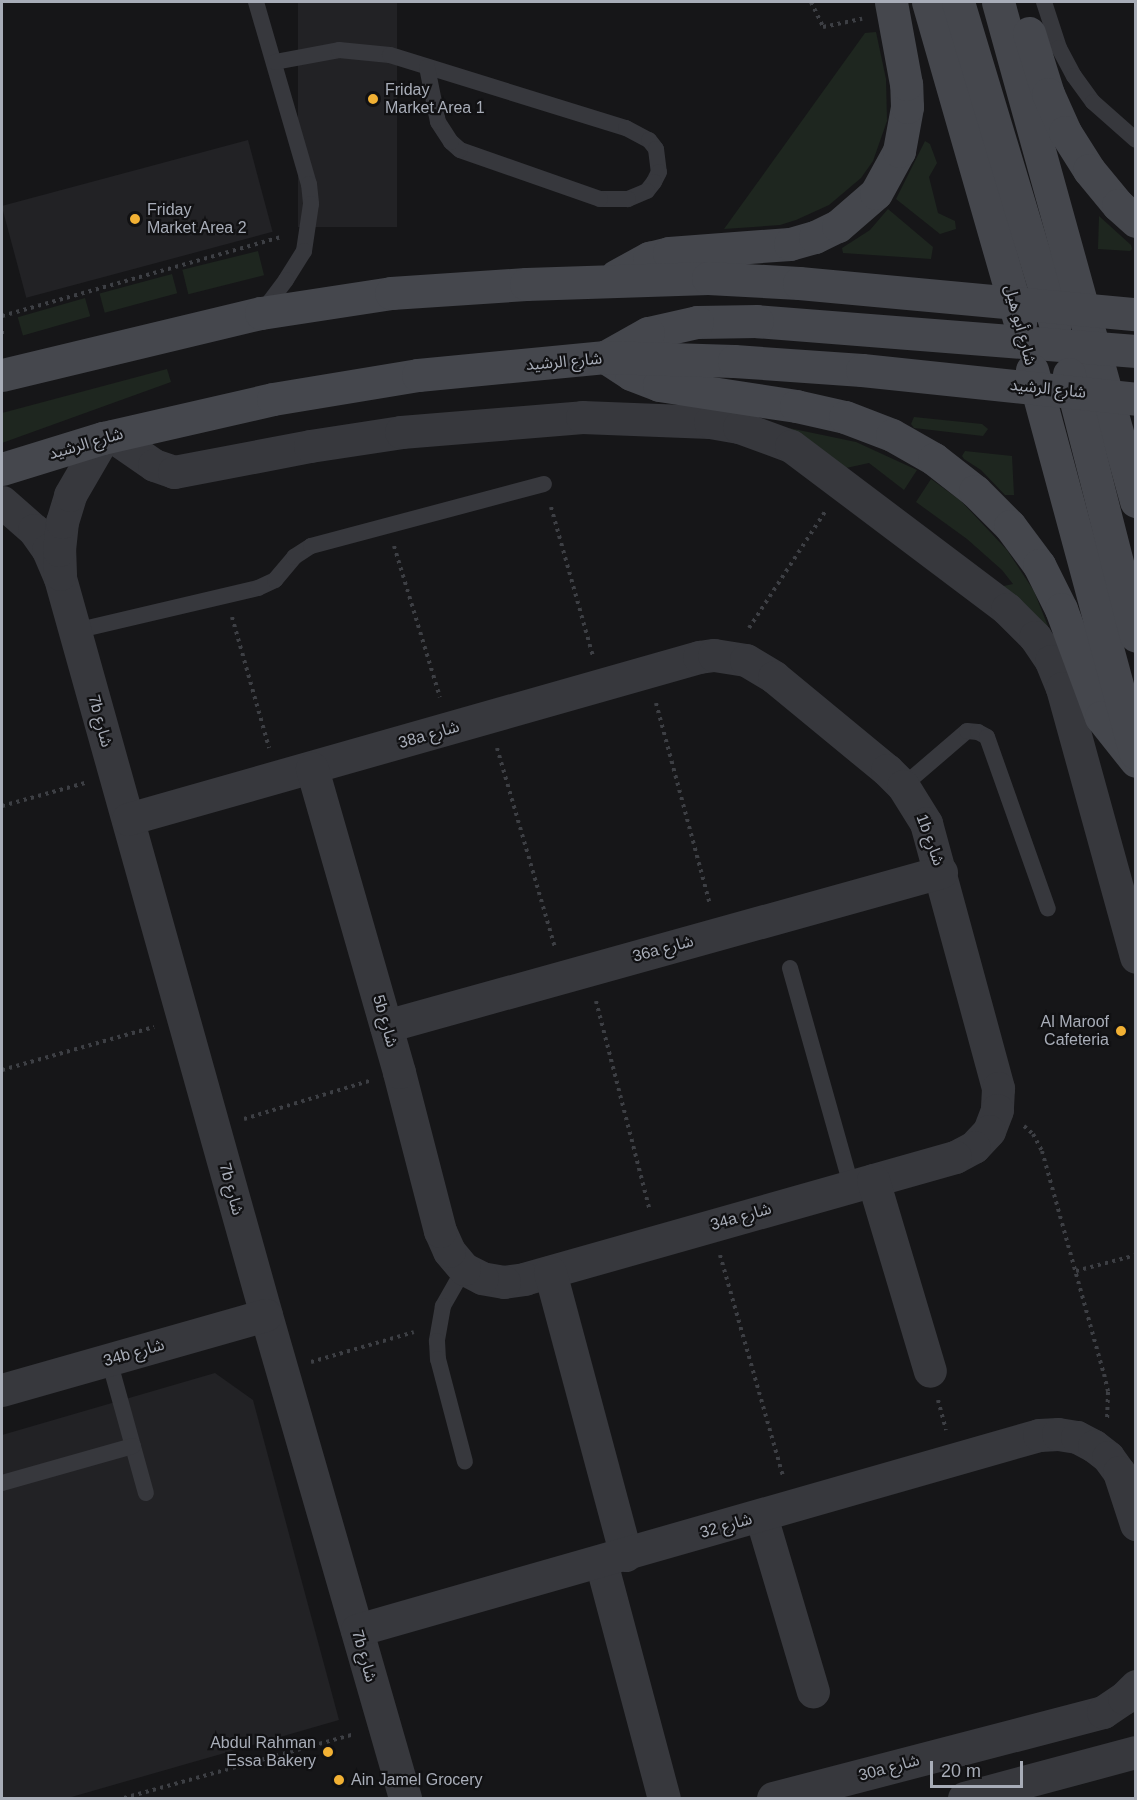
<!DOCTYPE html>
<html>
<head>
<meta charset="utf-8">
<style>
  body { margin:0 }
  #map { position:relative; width:1137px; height:1800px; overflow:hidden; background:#161618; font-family:Helvetica,"Noto Sans Arabic",sans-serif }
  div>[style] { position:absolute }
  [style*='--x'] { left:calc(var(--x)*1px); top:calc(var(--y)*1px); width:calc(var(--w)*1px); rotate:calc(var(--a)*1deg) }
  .built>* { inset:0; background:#222225; transform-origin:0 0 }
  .green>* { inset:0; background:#1e261f; transform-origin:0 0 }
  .path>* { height:4px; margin-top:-2px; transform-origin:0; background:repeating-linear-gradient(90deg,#3d3f44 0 3px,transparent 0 7.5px) }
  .lane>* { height:16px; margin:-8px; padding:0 8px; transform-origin:8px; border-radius:8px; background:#37383d }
  .street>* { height:33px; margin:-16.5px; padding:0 16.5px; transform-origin:16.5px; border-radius:16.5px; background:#37383d }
  .secondary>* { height:33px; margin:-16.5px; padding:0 16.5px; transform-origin:16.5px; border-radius:16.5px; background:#45474d }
  .dots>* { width:16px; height:16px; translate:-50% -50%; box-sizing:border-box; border:3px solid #111113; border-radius:50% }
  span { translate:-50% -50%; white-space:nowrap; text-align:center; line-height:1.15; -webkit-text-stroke:4.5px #111113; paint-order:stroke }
  .poi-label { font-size:16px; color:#a8adb8 }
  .left { translate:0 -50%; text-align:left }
  .right { translate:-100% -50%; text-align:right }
  .street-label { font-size:16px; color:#a8adb8 }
  .frame { position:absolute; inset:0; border:3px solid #a8adb8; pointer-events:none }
  .scale { position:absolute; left:930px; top:1761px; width:93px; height:27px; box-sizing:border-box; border:3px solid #a8adb8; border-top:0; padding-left:8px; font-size:18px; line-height:21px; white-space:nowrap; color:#a8adb8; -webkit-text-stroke:4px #111113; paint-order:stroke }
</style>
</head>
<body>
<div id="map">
  <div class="built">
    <i style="left:298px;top:2px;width:99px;height:225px"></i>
    <i style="left:248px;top:140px;width:95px;height:255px;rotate:75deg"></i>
    <i style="clip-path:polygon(215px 1373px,253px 1400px,339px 1720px,68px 1798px,2px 1798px,2px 1435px)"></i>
  </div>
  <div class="green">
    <i style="clip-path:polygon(876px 32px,886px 79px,887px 121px,873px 161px,861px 178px,829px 205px,796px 220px,780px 225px,724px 229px,865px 33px)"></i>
    <i style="clip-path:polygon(925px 141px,930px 144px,937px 163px,929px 177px,938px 213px,955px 221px,956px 229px,940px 234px,896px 199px)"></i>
    <i style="clip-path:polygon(888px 209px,933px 247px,931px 259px,843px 253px,842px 248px,870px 230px)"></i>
    <i style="clip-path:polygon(1099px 216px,1131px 245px,1132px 249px,1130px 251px,1098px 249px)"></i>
    <i style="left:258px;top:251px;width:25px;height:78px;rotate:76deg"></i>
    <i style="left:172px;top:274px;width:20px;height:75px;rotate:75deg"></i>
    <i style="left:85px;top:298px;width:19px;height:70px;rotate:74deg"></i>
    <i style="clip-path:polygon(167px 369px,171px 382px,2px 443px,2px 413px)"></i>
    <i style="clip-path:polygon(914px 417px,982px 424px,988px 429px,983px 436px,914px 428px,911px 424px)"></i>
    <i style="clip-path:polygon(789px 428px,856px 442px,917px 470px,904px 490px,869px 463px,846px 468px)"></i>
    <i style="clip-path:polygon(965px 451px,1012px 456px,1014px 495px,1005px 495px,981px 470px,964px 459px,962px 456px)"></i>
    <i style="clip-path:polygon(931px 479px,961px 501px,1007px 550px,1034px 591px,1051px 634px,999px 587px,1013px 584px,1002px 570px,967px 539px,916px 502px)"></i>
  </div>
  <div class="path">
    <i style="--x:811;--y:2;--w:28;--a:64"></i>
    <i style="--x:823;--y:27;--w:40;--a:-12"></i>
    <i style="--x:2;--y:316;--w:291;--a:-15.8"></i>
    <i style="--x:2;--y:331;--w:5;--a:90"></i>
    <i style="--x:551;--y:507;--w:155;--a:74.3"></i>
    <i style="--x:394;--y:546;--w:158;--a:73.1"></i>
    <i style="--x:232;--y:617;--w:136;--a:74.2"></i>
    <i style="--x:749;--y:628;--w:139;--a:-56.8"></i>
    <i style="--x:656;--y:703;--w:208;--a:75"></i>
    <i style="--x:497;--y:748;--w:208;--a:73.8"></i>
    <i style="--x:2;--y:806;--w:86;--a:-15.5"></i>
    <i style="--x:596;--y:1001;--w:217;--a:75.6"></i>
    <i style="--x:2;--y:1070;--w:158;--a:-15.8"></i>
    <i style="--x:244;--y:1119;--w:131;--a:-16.9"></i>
    <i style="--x:1024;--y:1126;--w:12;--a:42"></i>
    <i style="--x:1033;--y:1134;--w:19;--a:62"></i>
    <i style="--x:1042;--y:1151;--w:231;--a:74.5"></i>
    <i style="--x:1104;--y:1374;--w:18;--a:77"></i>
    <i style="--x:1108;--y:1392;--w:26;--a:92"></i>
    <i style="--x:720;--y:1255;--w:230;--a:74.1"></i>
    <i style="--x:1076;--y:1271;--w:62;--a:-14.9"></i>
    <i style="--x:311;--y:1362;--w:107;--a:-16.2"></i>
    <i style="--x:938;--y:1400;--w:31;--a:75"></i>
    <i style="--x:124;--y:1798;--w:239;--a:-15.5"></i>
  </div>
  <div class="lane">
    <i style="--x:256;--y:2;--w:190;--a:73.8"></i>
    <i style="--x:309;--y:184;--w:20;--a:84"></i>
    <i style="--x:311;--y:204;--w:48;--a:98.5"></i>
    <i style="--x:304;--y:251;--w:34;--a:122"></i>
    <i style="--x:286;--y:280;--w:40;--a:127"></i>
    <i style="--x:1044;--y:2;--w:48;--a:71.9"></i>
    <i style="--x:1059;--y:48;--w:32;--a:62"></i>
    <i style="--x:1074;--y:76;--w:32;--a:54"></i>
    <i style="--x:1093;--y:102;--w:57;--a:41.5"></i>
    <i style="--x:275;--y:62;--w:65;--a:-10.6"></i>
    <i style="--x:339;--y:50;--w:51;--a:5.6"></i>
    <i style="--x:390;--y:55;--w:247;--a:17.2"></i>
    <i style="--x:626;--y:128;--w:26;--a:28"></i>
    <i style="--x:649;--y:140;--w:11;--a:52"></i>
    <i style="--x:656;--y:149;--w:23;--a:83"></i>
    <i style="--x:659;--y:172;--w:11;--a:117"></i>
    <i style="--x:654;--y:182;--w:11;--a:128"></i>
    <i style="--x:647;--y:191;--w:21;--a:157"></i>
    <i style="--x:628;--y:199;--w:28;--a:180"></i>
    <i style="--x:600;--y:199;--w:148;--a:-160.7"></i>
    <i style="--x:460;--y:150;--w:12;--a:-138"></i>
    <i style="--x:451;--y:142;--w:24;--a:-123"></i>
    <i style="--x:438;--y:122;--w:56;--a:-101.3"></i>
    <i style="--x:75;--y:631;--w:188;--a:-13.2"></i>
    <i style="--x:258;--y:588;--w:19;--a:-25"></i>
    <i style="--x:275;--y:580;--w:30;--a:-50"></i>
    <i style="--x:294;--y:557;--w:20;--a:-33"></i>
    <i style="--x:311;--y:546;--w:241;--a:-14.9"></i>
    <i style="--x:903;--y:786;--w:84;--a:-40.7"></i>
    <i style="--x:967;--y:731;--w:11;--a:5"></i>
    <i style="--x:978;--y:732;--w:10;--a:29"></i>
    <i style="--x:987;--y:737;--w:182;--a:70.5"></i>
    <i style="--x:790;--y:968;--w:225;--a:74.3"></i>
    <i style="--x:464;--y:1269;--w:43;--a:119.6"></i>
    <i style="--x:443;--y:1306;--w:36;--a:100"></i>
    <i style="--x:437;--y:1341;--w:18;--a:87"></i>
    <i style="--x:438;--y:1359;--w:106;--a:75.3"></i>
    <i style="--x:109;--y:1360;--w:138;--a:74.5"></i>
    <i style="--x:2;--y:1483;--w:136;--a:-15.8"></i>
  </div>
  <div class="street">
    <i style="--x:112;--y:436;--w:51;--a:34.6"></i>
    <i style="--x:154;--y:465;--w:21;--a:19"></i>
    <i style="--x:174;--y:472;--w:138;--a:-10.8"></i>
    <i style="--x:310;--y:446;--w:92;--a:-8.7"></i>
    <i style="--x:401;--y:432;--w:182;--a:-4.7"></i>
    <i style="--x:582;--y:417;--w:128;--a:2.2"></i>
    <i style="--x:710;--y:422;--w:29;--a:10"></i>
    <i style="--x:739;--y:427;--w:55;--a:20.1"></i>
    <i style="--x:791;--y:446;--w:271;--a:37"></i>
    <i style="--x:1007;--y:609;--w:40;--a:45"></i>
    <i style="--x:1035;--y:637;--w:29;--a:56"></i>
    <i style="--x:1051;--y:661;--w:29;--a:68"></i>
    <i style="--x:1062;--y:688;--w:279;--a:74.6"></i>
    <i style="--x:2;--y:502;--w:43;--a:41.2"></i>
    <i style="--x:34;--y:530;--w:24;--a:55"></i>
    <i style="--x:48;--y:550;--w:30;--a:67"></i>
    <i style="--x:60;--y:578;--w:765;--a:74.38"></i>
    <i style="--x:266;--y:1315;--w:503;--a:73.94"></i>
    <i style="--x:60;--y:574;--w:24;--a:-92"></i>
    <i style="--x:59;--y:550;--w:28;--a:-84"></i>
    <i style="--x:62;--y:522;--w:28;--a:-73"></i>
    <i style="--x:70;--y:495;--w:66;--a:-59.9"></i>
    <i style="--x:128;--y:819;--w:594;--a:-15.84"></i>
    <i style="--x:699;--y:657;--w:15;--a:-8"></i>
    <i style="--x:714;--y:655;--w:32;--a:9"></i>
    <i style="--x:746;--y:660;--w:33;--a:31"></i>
    <i style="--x:774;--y:677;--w:146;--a:39.5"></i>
    <i style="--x:887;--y:770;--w:23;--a:45"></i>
    <i style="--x:903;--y:786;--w:44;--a:58.1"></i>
    <i style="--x:926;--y:823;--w:275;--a:74.8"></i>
    <i style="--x:998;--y:1088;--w:22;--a:93"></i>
    <i style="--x:997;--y:1110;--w:22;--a:111"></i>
    <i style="--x:989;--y:1131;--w:22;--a:133"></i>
    <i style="--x:974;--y:1147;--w:21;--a:152"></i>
    <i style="--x:955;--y:1157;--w:447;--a:164.2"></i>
    <i style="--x:525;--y:1279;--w:21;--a:172"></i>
    <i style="--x:504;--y:1282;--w:22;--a:-170"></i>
    <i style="--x:482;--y:1278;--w:20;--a:-153"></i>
    <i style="--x:464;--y:1269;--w:23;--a:-130"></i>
    <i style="--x:449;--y:1251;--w:22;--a:-114"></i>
    <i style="--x:440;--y:1231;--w:164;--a:-104.5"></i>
    <i style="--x:399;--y:1072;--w:316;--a:-106"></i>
    <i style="--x:386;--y:1026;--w:576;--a:-15.51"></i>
    <i style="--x:873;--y:1180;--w:199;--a:73.4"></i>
    <i style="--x:550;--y:1272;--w:293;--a:75"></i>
    <i style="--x:2;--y:1390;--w:274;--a:-15.9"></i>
    <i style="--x:761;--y:1516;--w:183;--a:73.5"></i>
    <i style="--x:601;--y:1562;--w:244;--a:75.1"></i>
    <i style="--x:357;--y:1630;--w:709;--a:-15.96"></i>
    <i style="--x:1039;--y:1435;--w:19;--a:-3"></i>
    <i style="--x:1058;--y:1434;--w:19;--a:9"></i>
    <i style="--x:1077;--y:1437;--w:19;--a:28"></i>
    <i style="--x:1094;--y:1446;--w:18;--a:38"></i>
    <i style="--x:1108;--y:1457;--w:19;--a:54"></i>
    <i style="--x:1119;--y:1472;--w:55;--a:71.9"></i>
    <i style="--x:773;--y:1798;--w:341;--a:-14.6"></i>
    <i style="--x:1103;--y:1712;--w:25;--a:-34"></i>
    <i style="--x:1124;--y:1698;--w:17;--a:-45"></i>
    <i style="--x:964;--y:1798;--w:178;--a:-15"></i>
  </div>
  <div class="secondary">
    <i style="--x:928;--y:2;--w:334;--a:74"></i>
    <i style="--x:958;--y:2;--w:336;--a:73.2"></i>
    <i style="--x:998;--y:2;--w:518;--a:74.54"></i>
    <i style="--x:1029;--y:33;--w:64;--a:72.7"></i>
    <i style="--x:1048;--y:94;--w:42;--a:65.9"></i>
    <i style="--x:1065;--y:132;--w:45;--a:57.7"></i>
    <i style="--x:1089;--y:170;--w:45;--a:50.4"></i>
    <i style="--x:1118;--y:205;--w:24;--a:42"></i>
    <i style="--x:616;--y:276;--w:38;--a:-29"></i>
    <i style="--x:649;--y:258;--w:21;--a:-14"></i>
    <i style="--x:669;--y:253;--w:121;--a:-4.3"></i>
    <i style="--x:790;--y:244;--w:26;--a:-16"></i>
    <i style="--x:815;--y:237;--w:25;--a:-26"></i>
    <i style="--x:838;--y:226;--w:50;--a:-41"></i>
    <i style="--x:876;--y:193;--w:48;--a:-61.3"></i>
    <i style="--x:899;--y:151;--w:45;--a:-79.7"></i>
    <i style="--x:907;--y:107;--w:23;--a:-92"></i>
    <i style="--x:906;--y:84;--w:83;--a:-100.4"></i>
    <i style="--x:1136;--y:351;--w:380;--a:-175.5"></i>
    <i style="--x:757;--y:321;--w:60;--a:179"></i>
    <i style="--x:697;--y:322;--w:50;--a:167.3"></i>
    <i style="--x:648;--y:333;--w:49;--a:150.8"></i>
    <i style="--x:605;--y:357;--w:31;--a:33"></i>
    <i style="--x:631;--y:374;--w:30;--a:21"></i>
    <i style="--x:659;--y:385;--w:139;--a:8.7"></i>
    <i style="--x:796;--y:406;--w:50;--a:12.7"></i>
    <i style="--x:845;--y:417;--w:50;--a:21"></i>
    <i style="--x:892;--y:435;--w:48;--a:29.7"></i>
    <i style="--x:934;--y:459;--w:52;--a:38"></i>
    <i style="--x:975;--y:491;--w:49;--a:45"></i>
    <i style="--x:1010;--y:526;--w:49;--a:53.4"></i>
    <i style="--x:1039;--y:565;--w:49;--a:63.4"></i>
    <i style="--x:1061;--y:609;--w:115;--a:69.7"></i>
    <i style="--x:1101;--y:717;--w:56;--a:51.5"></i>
    <i style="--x:1032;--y:370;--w:396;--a:74.9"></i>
    <i style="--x:1069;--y:374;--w:270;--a:75.7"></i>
    <i style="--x:2;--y:375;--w:266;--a:-13.5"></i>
    <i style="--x:261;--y:313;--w:132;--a:-8.7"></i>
    <i style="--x:391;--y:293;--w:135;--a:-3.8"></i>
    <i style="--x:526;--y:284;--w:182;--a:-1.9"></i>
    <i style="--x:708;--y:278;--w:91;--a:3.1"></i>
    <i style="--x:799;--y:283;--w:338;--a:5.3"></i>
    <i style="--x:2;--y:469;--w:106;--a:-17.1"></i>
    <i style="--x:103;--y:438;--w:174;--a:-12.9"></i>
    <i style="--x:273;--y:399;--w:147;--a:-9.4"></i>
    <i style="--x:418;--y:375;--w:188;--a:-5.5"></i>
    <i style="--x:605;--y:357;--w:129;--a:1.8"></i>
    <i style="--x:734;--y:361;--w:128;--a:4"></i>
    <i style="--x:862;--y:370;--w:276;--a:6"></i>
  </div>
  <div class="dots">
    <i style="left:373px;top:99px;background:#f2b134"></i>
    <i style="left:135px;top:219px;background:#f2b134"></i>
    <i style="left:1121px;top:1031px;background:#f2b134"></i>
    <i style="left:328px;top:1752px;background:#f2b134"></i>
    <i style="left:339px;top:1780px;background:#f2b134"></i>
  </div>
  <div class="poi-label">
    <span class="left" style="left:385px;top:99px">Friday<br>Market Area 1</span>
    <span class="left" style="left:147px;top:219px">Friday<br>Market Area 2</span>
    <span class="right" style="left:1109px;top:1031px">Al Maroof<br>Cafeteria</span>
    <span class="right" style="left:316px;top:1752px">Abdul Rahman<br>Essa Bakery</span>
    <span class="left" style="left:351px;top:1780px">Ain Jamel Grocery</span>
  </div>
  <div class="street-label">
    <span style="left:1020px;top:325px;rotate:75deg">شارع أبو هيل</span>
    <span style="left:564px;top:362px;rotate:-5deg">شارع الرشيد</span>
    <span style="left:1048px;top:389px;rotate:6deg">شارع الرشيد</span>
    <span style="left:86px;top:444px;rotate:-16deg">شارع الرشيد</span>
    <span style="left:100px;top:721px;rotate:75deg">7b شارع</span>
    <span style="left:429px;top:735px;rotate:-16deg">38a شارع</span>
    <span style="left:930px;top:840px;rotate:70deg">1b شارع</span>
    <span style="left:663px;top:949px;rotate:-15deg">36a شارع</span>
    <span style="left:385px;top:1021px;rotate:74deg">5b شارع</span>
    <span style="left:231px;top:1189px;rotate:75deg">7b شارع</span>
    <span style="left:741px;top:1217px;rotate:-16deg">34a شارع</span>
    <span style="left:134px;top:1353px;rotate:-16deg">34b شارع</span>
    <span style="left:726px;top:1526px;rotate:-16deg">شارع 32</span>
    <span style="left:364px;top:1656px;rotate:74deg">7b شارع</span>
    <span style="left:889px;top:1768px;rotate:-15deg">30a شارع</span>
  </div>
  <div class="frame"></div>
  <div class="scale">20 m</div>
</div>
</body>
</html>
